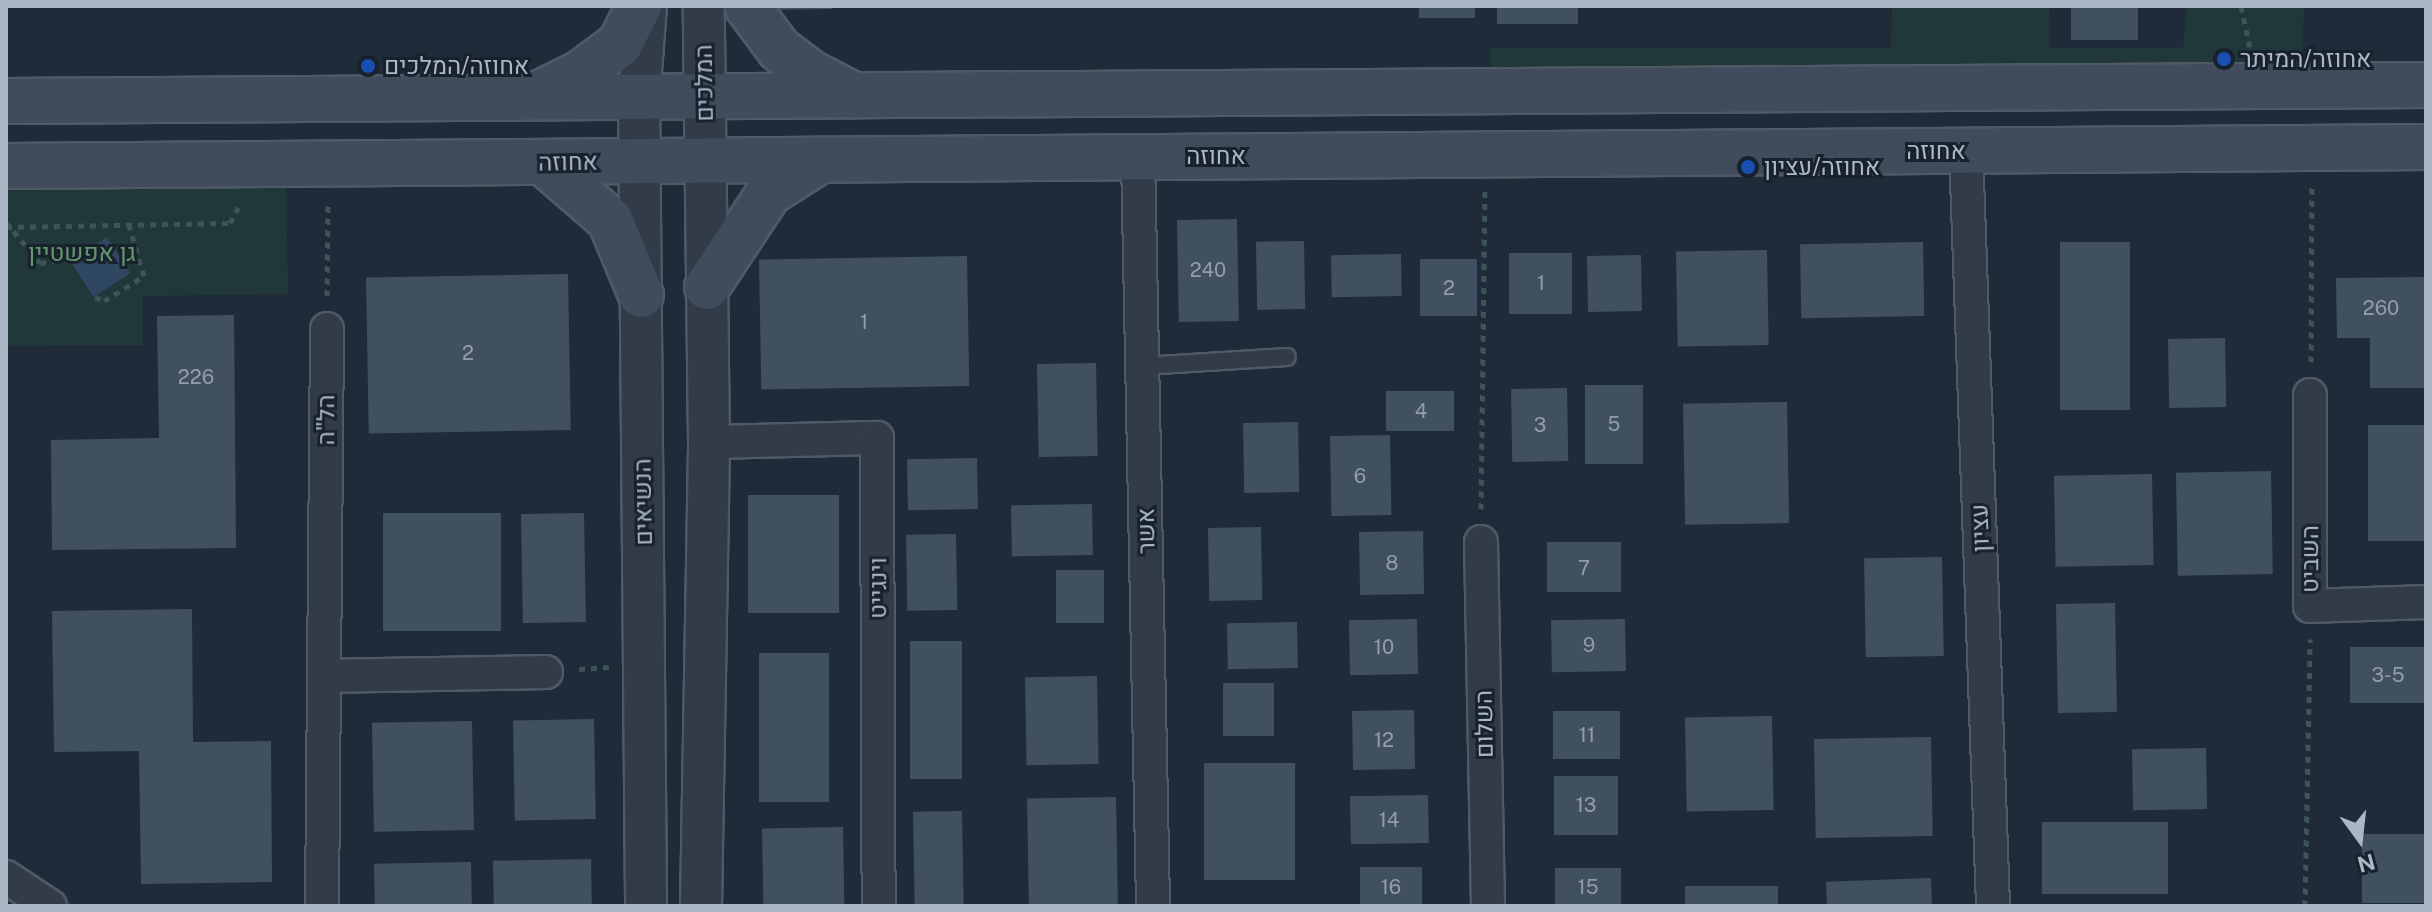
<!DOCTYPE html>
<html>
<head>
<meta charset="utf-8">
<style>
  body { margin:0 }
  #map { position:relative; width:2432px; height:912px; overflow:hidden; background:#1f2b39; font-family:"Public Sans",Heebo,sans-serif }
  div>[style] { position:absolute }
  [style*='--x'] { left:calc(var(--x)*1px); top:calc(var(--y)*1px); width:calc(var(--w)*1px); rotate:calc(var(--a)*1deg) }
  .green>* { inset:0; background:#21383a }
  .water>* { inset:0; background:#304761; transform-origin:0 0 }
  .building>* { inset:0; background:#415061; transform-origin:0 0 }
  .path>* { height:5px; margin-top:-2.5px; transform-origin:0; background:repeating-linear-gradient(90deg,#3e5557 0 6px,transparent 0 12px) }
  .roads { filter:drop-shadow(2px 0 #505a67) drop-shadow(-2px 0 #505a67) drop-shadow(0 2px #505a67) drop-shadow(0 -2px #505a67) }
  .service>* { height:16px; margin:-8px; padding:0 8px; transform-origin:8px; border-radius:8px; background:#323c49 }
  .minor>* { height:32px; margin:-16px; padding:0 16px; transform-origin:16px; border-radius:16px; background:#323c49 }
  .tertiary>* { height:40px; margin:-20px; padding:0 20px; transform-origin:20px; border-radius:20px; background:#323c49 }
  .secondary>* { height:44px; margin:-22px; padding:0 22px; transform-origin:22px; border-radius:22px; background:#404c5c }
  .dots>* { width:22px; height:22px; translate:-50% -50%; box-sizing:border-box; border:4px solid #18222d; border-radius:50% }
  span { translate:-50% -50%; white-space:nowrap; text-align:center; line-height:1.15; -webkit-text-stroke:6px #18222d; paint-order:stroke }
  .number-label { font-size:20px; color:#919dad }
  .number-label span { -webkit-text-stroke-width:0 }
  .poi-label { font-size:24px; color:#acb7c6 }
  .left { translate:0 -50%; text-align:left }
  .street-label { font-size:24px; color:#acb7c6 }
  .park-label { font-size:24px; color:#63986d }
  .frame { position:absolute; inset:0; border:8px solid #acb7c6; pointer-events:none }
  .north { position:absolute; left:2320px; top:800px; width:80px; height:80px; -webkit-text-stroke:6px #18222d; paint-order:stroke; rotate:165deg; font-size:22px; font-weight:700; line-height:32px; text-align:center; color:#acb7c6 }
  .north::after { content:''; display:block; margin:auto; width:28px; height:36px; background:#acb7c6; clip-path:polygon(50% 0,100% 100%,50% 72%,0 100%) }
</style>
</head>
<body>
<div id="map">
  <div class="green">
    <i style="clip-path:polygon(1892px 6px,2049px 6px,2050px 48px,2183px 48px,2187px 6px,2304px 6px,2302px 71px,1490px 70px,1490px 48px,1891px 48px)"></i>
    <i style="clip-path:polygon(286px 174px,288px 294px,143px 296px,143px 345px,6px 346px,6px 178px)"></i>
  </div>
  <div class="water">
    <i style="left:107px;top:237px;width:43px;height:44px;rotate:57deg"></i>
  </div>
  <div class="building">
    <i style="clip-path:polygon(769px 6px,832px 6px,832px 9px,769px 10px)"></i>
    <i style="left:1419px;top:6px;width:56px;height:12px"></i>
    <i style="left:1497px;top:6px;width:81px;height:18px"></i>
    <i style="left:2071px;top:6px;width:67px;height:34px"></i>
    <i style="left:1237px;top:219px;width:102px;height:60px;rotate:89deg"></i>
    <i style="left:1304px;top:241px;width:68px;height:48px;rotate:89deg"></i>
    <i style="left:1923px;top:242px;width:74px;height:123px;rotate:89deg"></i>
    <i style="left:2060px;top:242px;width:70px;height:168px"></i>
    <i style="left:1767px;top:250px;width:95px;height:91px;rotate:89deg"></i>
    <i style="left:1509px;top:253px;width:63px;height:61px"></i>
    <i style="left:1401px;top:254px;width:42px;height:70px;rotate:89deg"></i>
    <i style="left:1641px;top:255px;width:56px;height:54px;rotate:89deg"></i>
    <i style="left:967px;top:256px;width:130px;height:208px;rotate:89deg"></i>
    <i style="left:1477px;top:259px;width:57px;height:57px;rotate:90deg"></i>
    <i style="left:568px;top:274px;width:156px;height:202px;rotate:89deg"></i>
    <i style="clip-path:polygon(2426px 277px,2426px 388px,2370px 388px,2370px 338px,2337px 338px,2336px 278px)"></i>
    <i style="clip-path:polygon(234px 315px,236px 548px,52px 550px,51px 440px,159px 438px,157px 316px)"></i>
    <i style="left:2225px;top:338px;width:69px;height:57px;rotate:89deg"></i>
    <i style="left:1096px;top:363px;width:93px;height:59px;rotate:89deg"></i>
    <i style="left:1585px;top:385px;width:58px;height:79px"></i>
    <i style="left:1567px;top:388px;width:73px;height:56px;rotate:89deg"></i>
    <i style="left:1386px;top:391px;width:68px;height:40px"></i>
    <i style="left:1787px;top:402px;width:121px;height:104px;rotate:89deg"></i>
    <i style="left:1298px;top:422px;width:70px;height:55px;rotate:89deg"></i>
    <i style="left:2426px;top:425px;width:116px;height:58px;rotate:90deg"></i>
    <i style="left:1390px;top:435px;width:80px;height:60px;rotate:89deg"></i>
    <i style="left:977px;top:458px;width:51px;height:70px;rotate:89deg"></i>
    <i style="left:2271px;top:471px;width:103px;height:95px;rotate:89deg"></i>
    <i style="left:2152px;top:474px;width:91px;height:98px;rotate:89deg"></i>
    <i style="left:839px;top:495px;width:118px;height:91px;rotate:90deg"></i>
    <i style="left:1092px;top:504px;width:51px;height:81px;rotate:89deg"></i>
    <i style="left:501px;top:513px;width:118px;height:118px;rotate:90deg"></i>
    <i style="left:584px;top:513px;width:109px;height:63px;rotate:89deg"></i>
    <i style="left:1261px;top:527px;width:73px;height:53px;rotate:89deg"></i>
    <i style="left:1423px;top:531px;width:63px;height:64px;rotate:89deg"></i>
    <i style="left:956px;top:534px;width:76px;height:50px;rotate:89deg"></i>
    <i style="left:1621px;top:542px;width:50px;height:74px;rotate:90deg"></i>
    <i style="left:1942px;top:557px;width:99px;height:78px;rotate:89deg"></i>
    <i style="left:1104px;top:570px;width:53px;height:48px;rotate:90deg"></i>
    <i style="left:2115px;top:603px;width:109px;height:59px;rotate:89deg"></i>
    <i style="clip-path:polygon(192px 609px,193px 742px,271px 741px,272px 882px,141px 884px,139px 751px,54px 752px,52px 611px)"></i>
    <i style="left:1417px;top:619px;width:55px;height:68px;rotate:89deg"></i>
    <i style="left:1625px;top:619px;width:52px;height:74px;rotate:89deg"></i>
    <i style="left:1297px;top:622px;width:46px;height:70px;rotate:89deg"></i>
    <i style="left:962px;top:641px;width:138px;height:52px;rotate:90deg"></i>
    <i style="left:2426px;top:647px;width:56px;height:76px;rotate:90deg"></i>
    <i style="left:829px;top:653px;width:149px;height:70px;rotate:90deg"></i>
    <i style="left:1097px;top:676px;width:88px;height:72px;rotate:89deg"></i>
    <i style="left:1274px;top:683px;width:53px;height:51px;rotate:90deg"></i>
    <i style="left:1414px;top:710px;width:59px;height:62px;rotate:89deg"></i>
    <i style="left:1553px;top:711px;width:67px;height:48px"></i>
    <i style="left:1772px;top:716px;width:94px;height:87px;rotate:89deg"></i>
    <i style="left:594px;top:719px;width:100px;height:81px;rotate:89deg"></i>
    <i style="left:472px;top:721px;width:109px;height:100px;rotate:89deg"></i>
    <i style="left:1931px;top:737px;width:99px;height:117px;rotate:89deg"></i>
    <i style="left:2206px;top:748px;width:61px;height:74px;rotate:89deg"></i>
    <i style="left:1295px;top:763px;width:117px;height:91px;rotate:90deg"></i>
    <i style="left:1554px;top:776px;width:64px;height:59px"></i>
    <i style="left:1428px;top:795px;width:48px;height:78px;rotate:89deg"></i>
    <i style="left:1116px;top:797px;width:109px;height:89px;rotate:89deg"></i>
    <i style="left:962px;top:811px;width:95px;height:49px;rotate:89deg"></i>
    <i style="left:2168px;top:822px;width:72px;height:126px;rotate:90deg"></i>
    <i style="left:843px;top:827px;width:79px;height:81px;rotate:89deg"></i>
    <i style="left:2362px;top:834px;width:64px;height:69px"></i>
    <i style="left:591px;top:859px;width:47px;height:98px;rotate:89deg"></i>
    <i style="left:471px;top:862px;width:44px;height:97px;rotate:89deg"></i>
    <i style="left:1422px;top:867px;width:39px;height:62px;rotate:90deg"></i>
    <i style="left:1555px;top:868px;width:66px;height:38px"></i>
    <i style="left:1931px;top:878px;width:28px;height:105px;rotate:88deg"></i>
    <i style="left:1778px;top:886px;width:20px;height:93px;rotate:90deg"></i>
  </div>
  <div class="path">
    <i style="--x:2241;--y:6;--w:43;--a:77.9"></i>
    <i style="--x:6;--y:222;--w:53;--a:50.3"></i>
    <i style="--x:40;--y:263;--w:29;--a:-8"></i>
    <i style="--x:6;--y:227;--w:224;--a:-1"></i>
    <i style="--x:230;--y:223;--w:21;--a:-62"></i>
    <i style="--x:327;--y:296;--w:94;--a:-89.4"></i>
    <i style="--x:95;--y:297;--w:10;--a:24"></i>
    <i style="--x:104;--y:301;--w:47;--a:-32"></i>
    <i style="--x:144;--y:276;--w:53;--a:-106.4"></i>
    <i style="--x:2311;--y:362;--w:178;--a:-89.7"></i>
    <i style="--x:1481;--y:509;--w:318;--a:-89.3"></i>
    <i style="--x:579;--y:669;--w:30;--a:-4"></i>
    <i style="--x:2305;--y:906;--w:267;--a:-88.9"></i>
  </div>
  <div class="roads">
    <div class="service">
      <i style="--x:1143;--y:366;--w:144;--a:-3.6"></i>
    </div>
    <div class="minor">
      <i style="--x:1966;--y:151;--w:755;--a:87.95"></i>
      <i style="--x:1138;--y:157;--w:749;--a:88.85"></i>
      <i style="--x:2310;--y:395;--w:211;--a:90"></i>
      <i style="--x:2310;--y:606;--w:116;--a:-2"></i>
      <i style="--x:709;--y:442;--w:168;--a:-1.4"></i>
      <i style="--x:877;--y:438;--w:468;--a:89.8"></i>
      <i style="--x:1481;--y:542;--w:364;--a:88.9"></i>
      <i style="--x:325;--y:676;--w:221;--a:-1"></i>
      <i style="--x:6;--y:877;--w:53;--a:33.4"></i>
      <i style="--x:322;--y:906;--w:577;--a:-89.5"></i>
    </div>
    <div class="tertiary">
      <i style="--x:646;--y:6;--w:91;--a:94.4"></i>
      <i style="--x:639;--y:97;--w:809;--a:89.5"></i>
      <i style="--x:701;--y:906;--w:464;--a:-89"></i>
      <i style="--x:709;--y:442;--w:436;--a:-90.7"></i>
    </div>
    <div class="secondary">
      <i style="--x:747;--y:6;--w:54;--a:53.3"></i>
      <i style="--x:779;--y:49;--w:38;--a:37"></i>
      <i style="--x:809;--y:72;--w:51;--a:27.1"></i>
      <i style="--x:536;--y:95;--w:50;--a:-26.1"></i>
      <i style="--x:581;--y:73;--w:49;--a:-36.6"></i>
      <i style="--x:620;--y:44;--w:42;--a:-63.4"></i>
      <i style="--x:6;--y:101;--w:2420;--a:-0.38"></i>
      <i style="--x:543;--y:162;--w:89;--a:40.9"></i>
      <i style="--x:610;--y:220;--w:81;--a:67.5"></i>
      <i style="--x:6;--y:166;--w:2420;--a:-0.45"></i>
      <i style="--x:707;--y:287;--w:113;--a:-56.6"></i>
      <i style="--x:769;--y:193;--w:62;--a:-32.4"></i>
    </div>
  </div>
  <div class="dots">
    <i style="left:2224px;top:59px;background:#1a4fb4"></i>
    <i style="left:368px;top:66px;background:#1a4fb4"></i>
    <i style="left:1748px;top:167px;background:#1a4fb4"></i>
  </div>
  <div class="number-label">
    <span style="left:1208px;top:270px">240</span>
    <span style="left:1541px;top:283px">1</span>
    <span style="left:1449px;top:288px">2</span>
    <span style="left:2381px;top:308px">260</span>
    <span style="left:864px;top:322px">1</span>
    <span style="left:468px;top:353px">2</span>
    <span style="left:196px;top:377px">226</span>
    <span style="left:1421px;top:411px">4</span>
    <span style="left:1614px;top:424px">5</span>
    <span style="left:1540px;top:425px">3</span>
    <span style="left:1360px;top:476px">6</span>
    <span style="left:1392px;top:563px">8</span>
    <span style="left:1584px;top:568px">7</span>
    <span style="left:1589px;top:645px">9</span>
    <span style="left:1384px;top:647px">10</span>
    <span style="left:2388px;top:675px">3-5</span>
    <span style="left:1587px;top:735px">11</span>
    <span style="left:1384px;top:740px">12</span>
    <span style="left:1586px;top:805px">13</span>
    <span style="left:1389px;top:820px">14</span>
    <span style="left:1391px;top:887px">16</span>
    <span style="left:1588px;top:887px">15</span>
  </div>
  <div class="poi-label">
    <span class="left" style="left:2240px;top:59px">אחוזה/המיתר</span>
    <span class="left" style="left:384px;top:66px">אחוזה/המלכים</span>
    <span class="left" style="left:1764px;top:167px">אחוזה/עציון</span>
  </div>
  <div class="street-label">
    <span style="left:704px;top:83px;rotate:-91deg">המלכים</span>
    <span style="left:1936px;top:151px">אחוזה</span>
    <span style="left:1216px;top:156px">אחוזה</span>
    <span style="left:568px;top:162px;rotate:-1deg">אחוזה</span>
    <span style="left:326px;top:420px;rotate:-90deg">הל"ה</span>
    <span style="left:643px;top:502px;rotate:-91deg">הנשיאים</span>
    <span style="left:1980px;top:528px;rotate:-92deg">עציון</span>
    <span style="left:1146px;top:531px;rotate:-91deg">אשר</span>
    <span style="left:2310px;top:559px;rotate:-90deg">השביט</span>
    <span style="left:878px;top:588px;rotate:-90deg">וינגייט</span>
    <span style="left:1484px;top:724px;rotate:-91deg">השלום</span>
  </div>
  <div class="park-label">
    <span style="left:82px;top:253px">גן אפשטיין</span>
  </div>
  <div class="frame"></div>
  <div class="north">N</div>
</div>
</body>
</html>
